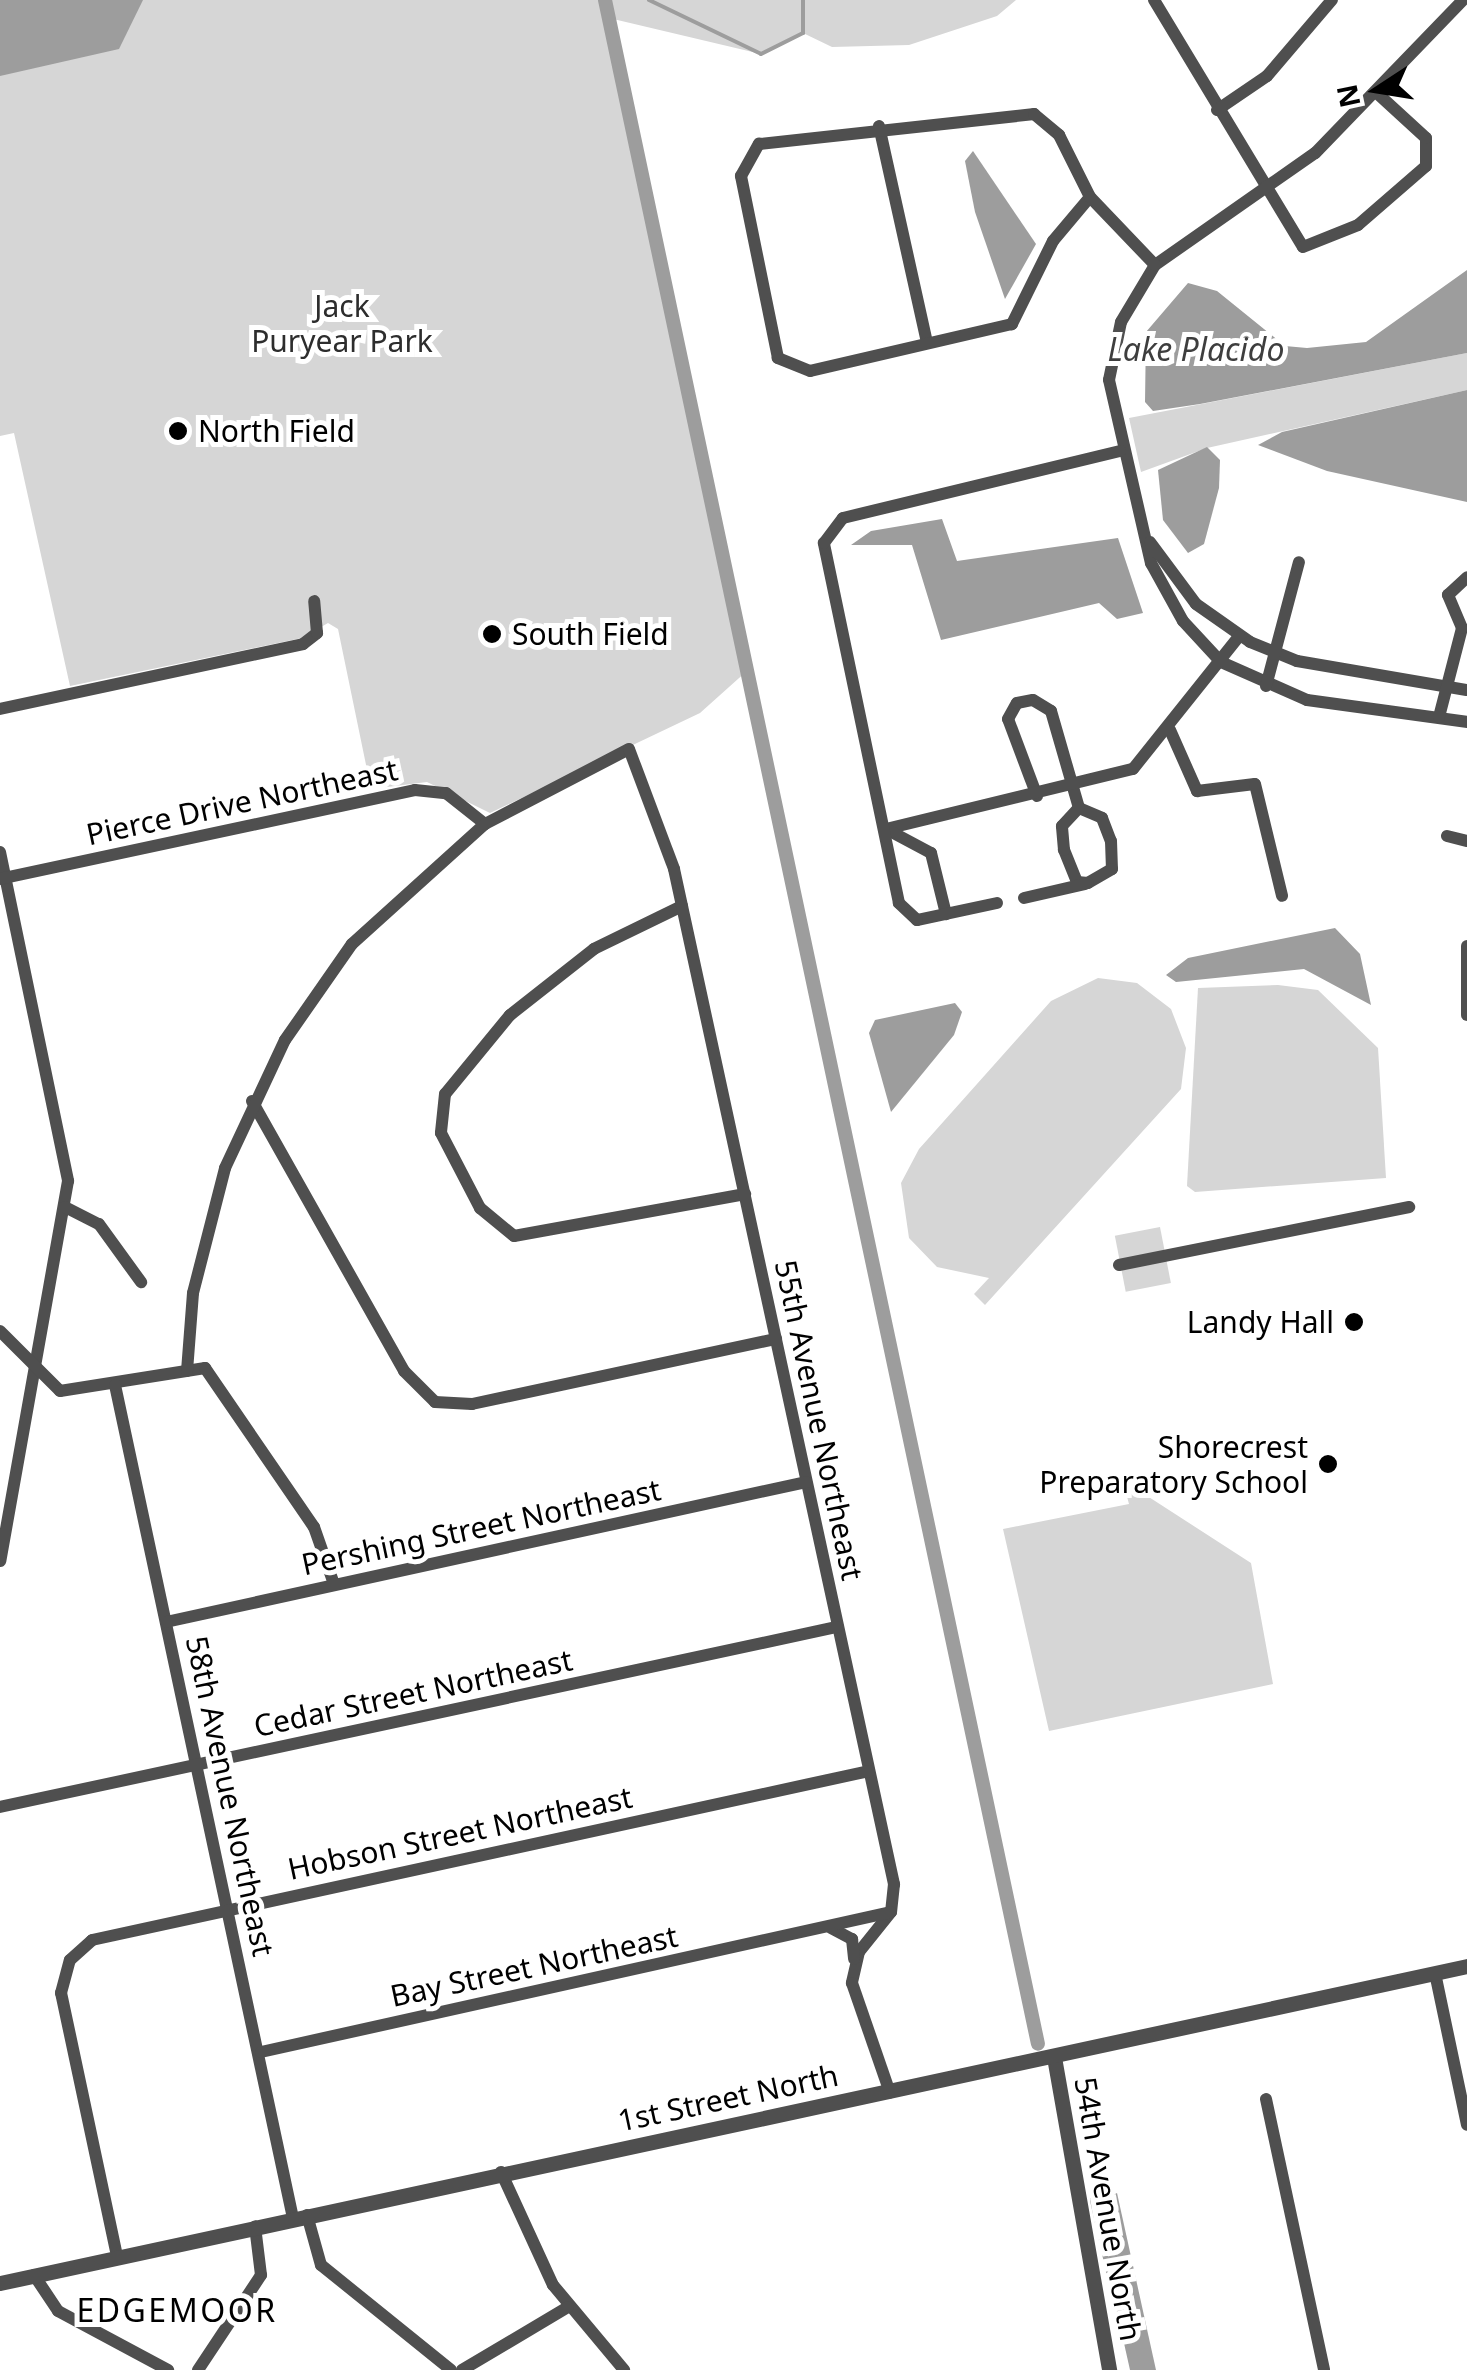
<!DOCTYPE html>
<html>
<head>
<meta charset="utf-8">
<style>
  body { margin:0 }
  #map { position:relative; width:1467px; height:2370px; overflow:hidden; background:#fff; font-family:"Noto Sans",sans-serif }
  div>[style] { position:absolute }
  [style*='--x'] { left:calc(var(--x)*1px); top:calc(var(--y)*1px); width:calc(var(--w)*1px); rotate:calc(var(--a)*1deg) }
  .green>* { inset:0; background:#d6d6d6; transform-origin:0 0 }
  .water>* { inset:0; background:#9d9d9d }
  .stream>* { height:4px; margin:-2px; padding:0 2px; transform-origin:2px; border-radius:2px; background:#9d9d9d }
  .canal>* { height:14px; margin:-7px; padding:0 7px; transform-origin:7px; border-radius:7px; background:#9d9d9d }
  .minor>* { height:12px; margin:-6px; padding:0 6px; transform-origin:6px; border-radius:6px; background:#4f4f4f }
  .tertiary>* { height:15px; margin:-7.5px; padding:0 7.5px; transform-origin:7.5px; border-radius:7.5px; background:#4f4f4f }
  .dots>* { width:28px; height:28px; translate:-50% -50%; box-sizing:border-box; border:5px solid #fff; border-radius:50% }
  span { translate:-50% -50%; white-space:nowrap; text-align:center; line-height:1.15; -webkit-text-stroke:10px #fff; paint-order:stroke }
  .park-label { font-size:30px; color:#2d2d2d }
  .poi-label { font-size:30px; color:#000 }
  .left { translate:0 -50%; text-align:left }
  .right { translate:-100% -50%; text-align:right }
  .street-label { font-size:30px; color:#000 }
  .water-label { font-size:32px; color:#3e3e3e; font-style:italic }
  .neighbourhood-label { font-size:32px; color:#000; letter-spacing:2.5px }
  .north { position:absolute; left:1327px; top:40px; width:100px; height:100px; -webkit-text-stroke:8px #fff; paint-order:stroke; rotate:258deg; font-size:28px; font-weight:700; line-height:40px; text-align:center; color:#000 }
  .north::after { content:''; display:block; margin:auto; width:35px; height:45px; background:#000; clip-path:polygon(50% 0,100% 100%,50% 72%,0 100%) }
</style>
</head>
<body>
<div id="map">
  <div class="green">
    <i style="clip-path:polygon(0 0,1016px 0,997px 16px,909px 45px,832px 47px,803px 33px,761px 54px,609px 18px,748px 670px,700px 713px,490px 813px,427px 782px,371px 789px,338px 629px,328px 623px,302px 638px,70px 686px,14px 433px,0 436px)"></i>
    <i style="clip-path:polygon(1467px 353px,1467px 390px,1207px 448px,1141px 472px,1129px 418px)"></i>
    <i style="clip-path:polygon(1098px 978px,1137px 983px,1171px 1009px,1186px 1048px,1181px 1089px,985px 1305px,974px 1294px,989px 1278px,937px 1267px,909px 1238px,901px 1183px,919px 1149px,1051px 1001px)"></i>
    <i style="clip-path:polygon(1278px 985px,1318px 990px,1378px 1048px,1386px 1178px,1195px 1192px,1187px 1186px,1198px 988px)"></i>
    <i style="left:1160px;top:1227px;width:57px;height:46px;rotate:79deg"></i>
    <i style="clip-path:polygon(1138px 1490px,1251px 1563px,1273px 1684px,1049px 1731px,1003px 1529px,1129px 1504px,1126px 1493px)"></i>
  </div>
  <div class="water">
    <i style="clip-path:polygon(0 0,143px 0,119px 49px,0 76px)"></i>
    <i style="clip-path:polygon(973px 151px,1036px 244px,1005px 299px,975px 212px,965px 161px)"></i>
    <i style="clip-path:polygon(1467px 270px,1467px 353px,1200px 404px,1153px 411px,1145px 402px,1146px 332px,1188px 283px,1217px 291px,1285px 346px,1307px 348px,1366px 342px)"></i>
    <i style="clip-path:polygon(1467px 390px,1467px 502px,1327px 471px,1258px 445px,1282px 432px)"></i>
    <i style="clip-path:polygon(1207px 447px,1220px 460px,1219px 488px,1204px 544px,1188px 553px,1163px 520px,1158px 470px)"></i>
    <i style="clip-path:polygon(942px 519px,957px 561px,1118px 538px,1143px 613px,1117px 619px,1099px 603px,941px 640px,912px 545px,851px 545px,871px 531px)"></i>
    <i style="clip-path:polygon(1335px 928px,1360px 954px,1371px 1005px,1304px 969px,1176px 982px,1166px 975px,1188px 958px)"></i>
    <i style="clip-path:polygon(955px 1003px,962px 1012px,954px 1035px,891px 1112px,869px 1033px,875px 1020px)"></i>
    <i style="clip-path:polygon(1117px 2193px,1156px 2370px,1130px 2370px,1113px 2294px,1104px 2200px)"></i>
  </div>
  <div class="stream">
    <i style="--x:649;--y:0;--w:124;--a:25.7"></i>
    <i style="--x:761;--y:54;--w:47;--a:-26.6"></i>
    <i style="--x:803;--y:33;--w:33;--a:-90"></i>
  </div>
  <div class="canal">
    <i style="--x:605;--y:0;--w:2089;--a:78.04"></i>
    <i style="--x:1097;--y:2200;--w:73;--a:77.3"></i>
  </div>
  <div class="minor">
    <i style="--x:1154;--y:0;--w:288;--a:58.9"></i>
    <i style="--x:1303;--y:247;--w:59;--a:-21.8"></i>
    <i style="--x:1358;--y:225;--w:90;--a:-40.9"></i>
    <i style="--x:1426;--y:166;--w:28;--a:-90"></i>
    <i style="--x:1426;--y:138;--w:64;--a:-137.5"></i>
    <i style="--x:1463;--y:0;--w:213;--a:134"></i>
    <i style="--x:1315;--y:153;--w:195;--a:145"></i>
    <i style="--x:1155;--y:265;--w:66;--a:120.8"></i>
    <i style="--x:1121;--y:322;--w:59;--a:101.7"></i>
    <i style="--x:1109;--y:380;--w:188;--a:77.1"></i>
    <i style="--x:1151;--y:563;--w:66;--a:61.1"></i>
    <i style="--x:1183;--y:621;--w:56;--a:47.2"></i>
    <i style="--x:1221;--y:662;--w:94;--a:23.8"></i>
    <i style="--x:1307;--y:700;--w:162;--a:7.8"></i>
    <i style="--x:1217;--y:110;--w:60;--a:-34.2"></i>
    <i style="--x:1267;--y:76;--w:100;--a:-49.5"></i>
    <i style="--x:879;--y:126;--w:222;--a:77.5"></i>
    <i style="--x:1090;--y:197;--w:57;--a:130.1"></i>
    <i style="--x:1053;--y:241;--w:93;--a:116.3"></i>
    <i style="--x:1012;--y:324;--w:207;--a:166.9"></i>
    <i style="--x:810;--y:371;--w:35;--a:-158"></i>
    <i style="--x:778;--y:358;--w:186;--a:-101.5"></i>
    <i style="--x:741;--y:176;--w:37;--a:-61"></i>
    <i style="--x:759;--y:144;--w:277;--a:-6.2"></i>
    <i style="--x:1034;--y:114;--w:33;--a:40"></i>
    <i style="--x:1059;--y:135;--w:69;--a:63.4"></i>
    <i style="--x:1090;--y:197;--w:94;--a:46.3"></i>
    <i style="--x:1150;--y:542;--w:77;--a:53.4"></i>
    <i style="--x:1196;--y:604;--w:66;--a:35.1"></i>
    <i style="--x:1250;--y:642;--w:51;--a:22"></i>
    <i style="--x:1297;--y:661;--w:172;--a:9.7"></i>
    <i style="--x:1266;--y:686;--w:128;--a:-75.1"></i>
    <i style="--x:0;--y:709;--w:310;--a:-12.1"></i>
    <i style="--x:303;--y:644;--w:18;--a:-38"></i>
    <i style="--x:317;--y:633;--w:32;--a:-95"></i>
    <i style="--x:1439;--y:717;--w:92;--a:-75.5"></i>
    <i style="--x:1462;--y:628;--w:36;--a:-113"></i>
    <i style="--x:1448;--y:595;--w:26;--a:-43"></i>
    <i style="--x:1170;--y:730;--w:67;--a:66.1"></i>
    <i style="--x:1197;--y:791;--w:58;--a:-6.9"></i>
    <i style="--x:1255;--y:784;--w:115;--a:76.4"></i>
    <i style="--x:1037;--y:796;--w:82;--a:-110.6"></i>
    <i style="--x:1008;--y:719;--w:18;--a:-61"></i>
    <i style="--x:1017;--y:703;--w:16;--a:-11"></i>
    <i style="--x:1033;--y:700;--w:21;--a:31"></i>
    <i style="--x:1051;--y:711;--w:101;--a:73.9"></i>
    <i style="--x:1079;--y:808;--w:25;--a:23"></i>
    <i style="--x:1102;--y:818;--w:25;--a:69"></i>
    <i style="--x:1111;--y:841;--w:28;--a:88"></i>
    <i style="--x:1112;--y:869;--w:28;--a:150"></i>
    <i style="--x:1088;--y:883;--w:11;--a:-175"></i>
    <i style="--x:1077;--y:882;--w:35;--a:-112"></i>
    <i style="--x:1064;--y:850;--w:24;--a:-95"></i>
    <i style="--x:1062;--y:826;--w:25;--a:-47"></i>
    <i style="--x:886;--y:829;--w:254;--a:-13.7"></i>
    <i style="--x:1133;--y:769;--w:170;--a:-51.4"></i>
    <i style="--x:886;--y:829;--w:51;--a:28.1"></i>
    <i style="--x:931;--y:853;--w:63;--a:76.2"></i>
    <i style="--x:1447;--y:836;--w:21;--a:14"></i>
    <i style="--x:0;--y:852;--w:336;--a:78.3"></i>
    <i style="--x:68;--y:1181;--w:386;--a:100.1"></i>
    <i style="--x:0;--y:879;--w:424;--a:-12.1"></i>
    <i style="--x:415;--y:790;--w:31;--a:6"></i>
    <i style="--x:446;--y:793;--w:50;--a:38.5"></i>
    <i style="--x:1024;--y:898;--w:63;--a:-12.9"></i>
    <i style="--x:997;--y:903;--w:82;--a:168"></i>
    <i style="--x:917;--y:920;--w:25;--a:-137"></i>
    <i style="--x:899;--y:903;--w:368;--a:-101.8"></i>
    <i style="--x:824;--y:543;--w:31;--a:-53"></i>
    <i style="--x:843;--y:518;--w:285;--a:-13.6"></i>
    <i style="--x:682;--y:906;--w:98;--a:154"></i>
    <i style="--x:594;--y:949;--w:107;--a:141.8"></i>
    <i style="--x:510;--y:1015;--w:102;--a:129.4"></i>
    <i style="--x:445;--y:1094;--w:39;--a:96"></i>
    <i style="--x:441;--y:1133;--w:85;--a:62.5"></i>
    <i style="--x:480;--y:1208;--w:44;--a:39.5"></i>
    <i style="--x:514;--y:1236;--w:235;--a:-10.3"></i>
    <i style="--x:1467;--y:946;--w:69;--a:90"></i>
    <i style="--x:252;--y:1101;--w:310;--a:60.6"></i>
    <i style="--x:404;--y:1371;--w:44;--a:45"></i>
    <i style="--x:435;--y:1402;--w:37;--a:3"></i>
    <i style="--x:472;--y:1404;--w:311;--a:-12.1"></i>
    <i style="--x:65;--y:1207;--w:38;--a:27"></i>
    <i style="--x:99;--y:1224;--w:72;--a:54.1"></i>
    <i style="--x:1119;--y:1265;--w:296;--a:-11.3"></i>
    <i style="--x:0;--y:1331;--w:85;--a:45"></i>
    <i style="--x:60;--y:1391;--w:147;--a:-9"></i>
    <i style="--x:205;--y:1368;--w:193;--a:55.6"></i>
    <i style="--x:314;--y:1527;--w:60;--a:70.7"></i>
    <i style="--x:187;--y:1371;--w:78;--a:-85.6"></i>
    <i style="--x:193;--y:1293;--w:129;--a:-75.6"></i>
    <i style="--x:225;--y:1168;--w:141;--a:-64.9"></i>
    <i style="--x:285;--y:1040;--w:117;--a:-55.1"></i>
    <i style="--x:352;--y:944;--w:179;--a:-42.1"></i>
    <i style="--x:485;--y:824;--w:162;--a:-27.5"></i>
    <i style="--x:629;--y:749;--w:128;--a:69.4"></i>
    <i style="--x:674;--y:869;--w:1039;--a:77.77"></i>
    <i style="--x:894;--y:1884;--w:28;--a:96"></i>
    <i style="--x:891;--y:1912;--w:51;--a:128.7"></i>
    <i style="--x:859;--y:1952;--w:32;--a:103"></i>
    <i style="--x:852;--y:1983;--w:116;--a:70.9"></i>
    <i style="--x:115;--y:1385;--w:852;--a:77.94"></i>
    <i style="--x:166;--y:1622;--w:655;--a:-12.34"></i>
    <i style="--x:0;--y:1807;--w:856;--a:-12.14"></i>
    <i style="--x:831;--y:1928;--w:24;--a:28"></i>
    <i style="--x:852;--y:1939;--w:20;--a:84"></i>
    <i style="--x:1435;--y:1973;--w:155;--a:78.1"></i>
    <i style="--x:261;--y:2052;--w:645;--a:-12.53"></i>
    <i style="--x:1266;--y:2099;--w:277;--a:77.9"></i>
    <i style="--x:501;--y:2172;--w:124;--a:65.3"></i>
    <i style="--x:553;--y:2285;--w:111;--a:50.1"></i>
    <i style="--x:307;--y:2215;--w:52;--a:74.4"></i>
    <i style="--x:321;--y:2265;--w:167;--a:38.9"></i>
    <i style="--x:117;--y:2256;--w:269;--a:-102"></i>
    <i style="--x:61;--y:1993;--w:34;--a:-75"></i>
    <i style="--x:70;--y:1960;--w:30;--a:-42"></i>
    <i style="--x:92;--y:1940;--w:795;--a:-12.27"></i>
    <i style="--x:34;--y:2275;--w:43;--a:56.3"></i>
    <i style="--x:58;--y:2311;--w:125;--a:28.2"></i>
    <i style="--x:198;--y:2370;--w:114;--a:-56.4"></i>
    <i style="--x:261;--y:2275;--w:49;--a:-97"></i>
    <i style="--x:462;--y:2370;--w:123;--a:-30.7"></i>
  </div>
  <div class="tertiary">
    <i style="--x:1054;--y:2057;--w:318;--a:80"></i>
    <i style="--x:0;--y:2283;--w:1501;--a:-12.19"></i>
  </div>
  <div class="dots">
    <i style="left:178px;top:431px;background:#000"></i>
    <i style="left:492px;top:634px;background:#000"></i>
    <i style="left:1354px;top:1322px;background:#000"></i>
    <i style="left:1328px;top:1464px;background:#000"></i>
  </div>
  <div class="park-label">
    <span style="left:342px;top:323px">Jack<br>Puryear Park</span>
  </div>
  <div class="poi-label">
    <span class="left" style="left:198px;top:431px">North Field</span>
    <span class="left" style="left:512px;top:634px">South Field</span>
    <span class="right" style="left:1334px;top:1322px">Landy Hall</span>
    <span class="right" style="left:1308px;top:1464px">Shorecrest<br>Preparatory School</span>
  </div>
  <div class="street-label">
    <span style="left:242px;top:802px;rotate:-12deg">Pierce Drive Northeast</span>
    <span style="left:819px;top:1420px;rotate:78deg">55th Avenue Northeast</span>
    <span style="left:481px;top:1527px;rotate:-12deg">Pershing Street Northeast</span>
    <span style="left:413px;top:1693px;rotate:-12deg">Cedar Street Northeast</span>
    <span style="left:230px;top:1796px;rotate:78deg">58th Avenue Northeast</span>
    <span style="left:460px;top:1833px;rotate:-12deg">Hobson Street Northeast</span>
    <span style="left:534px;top:1966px;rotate:-12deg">Bay Street Northeast</span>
    <span style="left:728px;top:2098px;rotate:-12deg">1st Street North</span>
    <span style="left:1108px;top:2209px;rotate:80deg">54th Avenue North</span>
  </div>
  <div class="water-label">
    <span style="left:1196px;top:349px">Lake Placido</span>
  </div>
  <div class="neighbourhood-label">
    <span style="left:177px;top:2310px">EDGEMOOR</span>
  </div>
  <div class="north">N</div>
</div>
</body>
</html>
